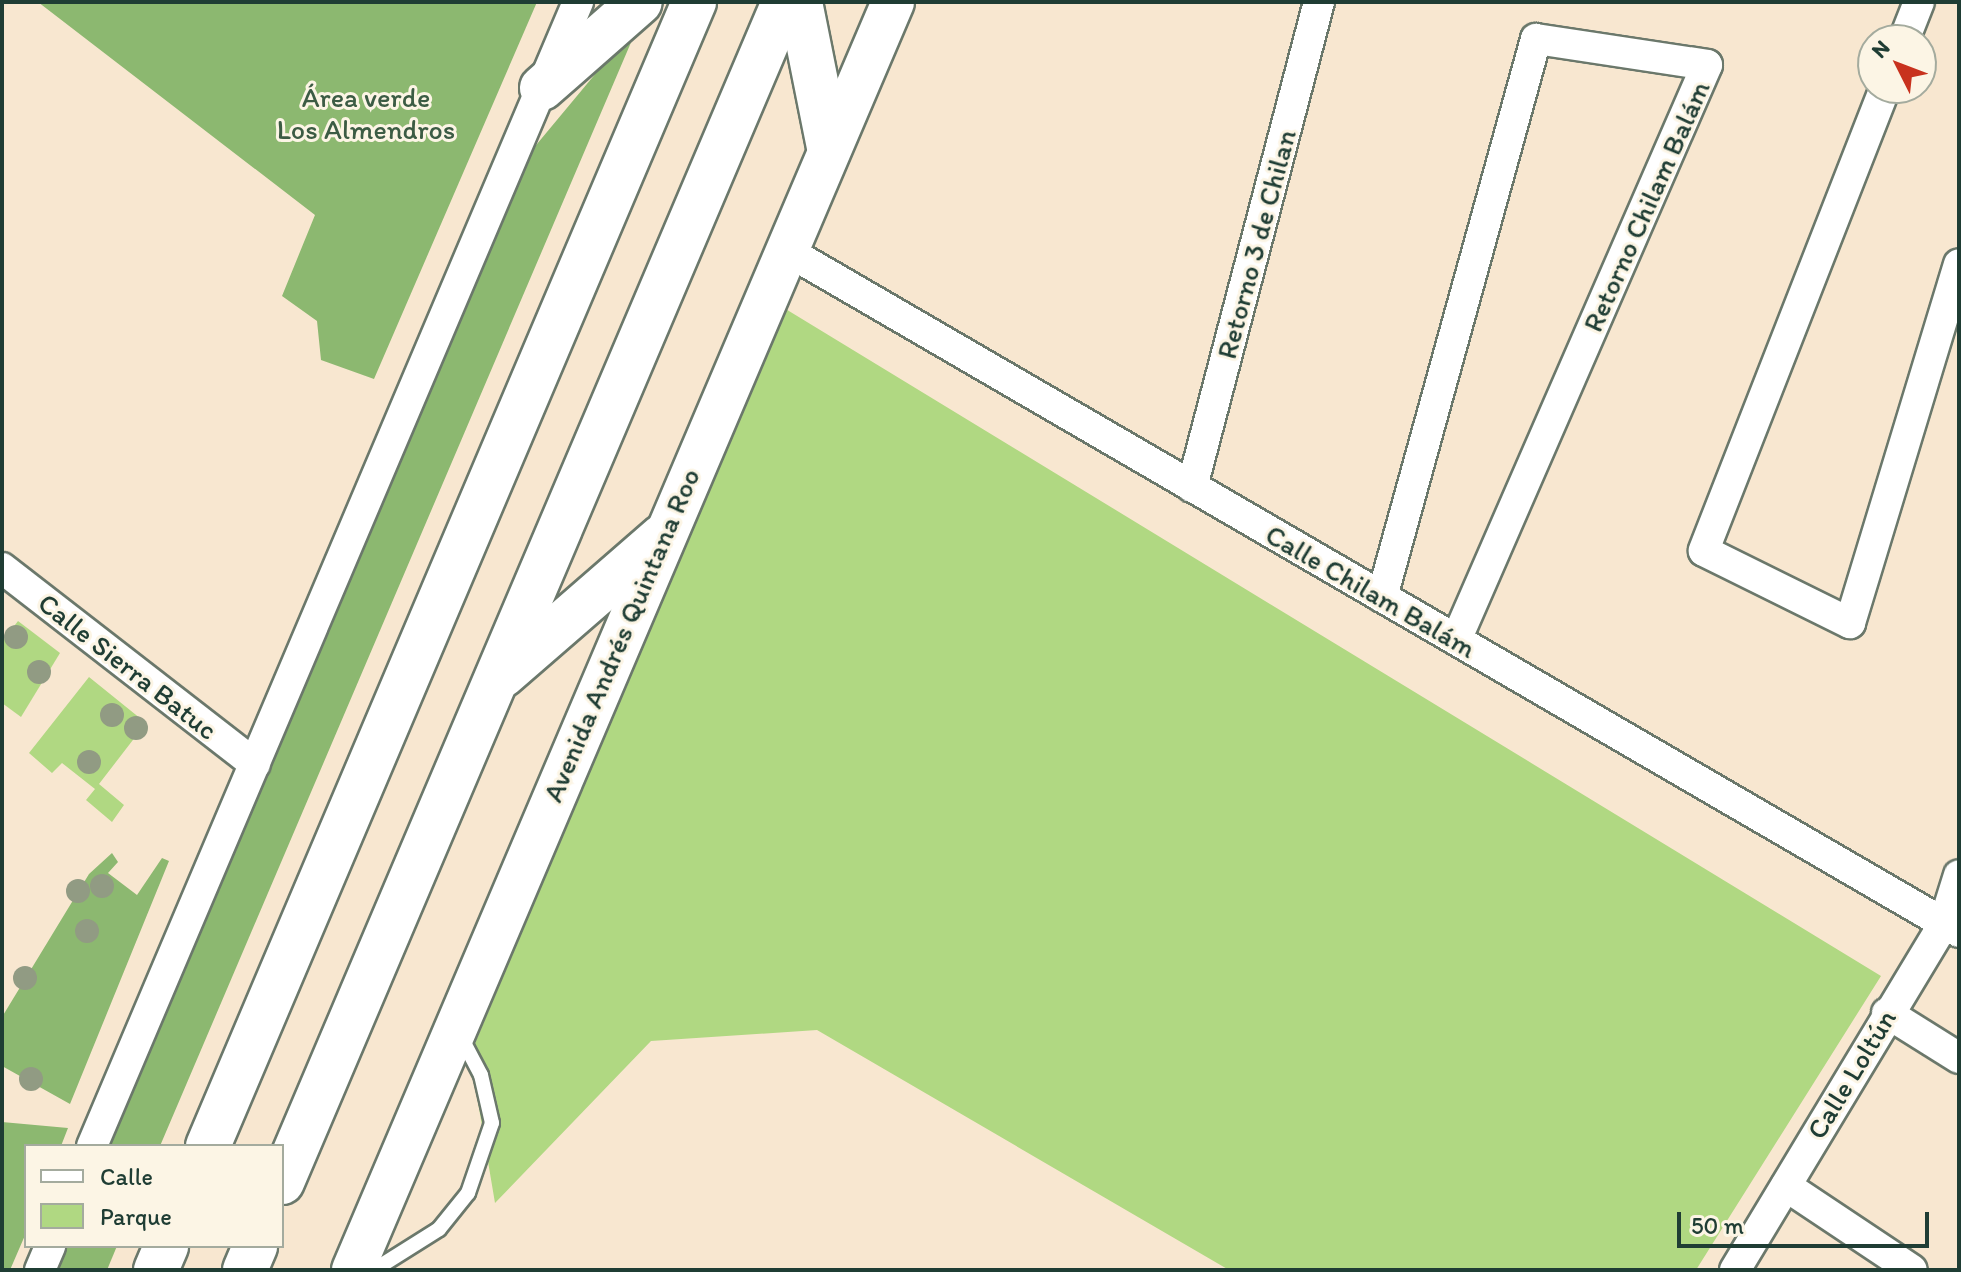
<!DOCTYPE html>
<html>
<head>
<meta charset="utf-8">
<style>
  body { margin:0 }
  #map { position:relative; width:1961px; height:1272px; overflow:hidden; background:#f8e7d0; font-family:Itim,sans-serif }
  div>[style] { position:absolute }
  [style*='--x'] { left:calc(var(--x)*1px); top:calc(var(--y)*1px); width:calc(var(--w)*1px); rotate:calc(var(--a)*1deg) }
  .green>* { inset:0; background:#b0d882 }
  .forest>* { inset:0; background:#8cb870 }
  .roads { filter:drop-shadow(2px 0 #6b786b) drop-shadow(-2px 0 #6b786b) drop-shadow(0 2px #6b786b) drop-shadow(0 -2px #6b786b) }
  .lane>* { height:14px; margin:-7px; padding:0 7px; transform-origin:7px; border-radius:7px; background:#fff }
  .street>* { height:30px; margin:-15px; padding:0 15px; transform-origin:15px; border-radius:15px; background:#fff }
  .secondary>* { height:42px; margin:-21px; padding:0 21px; transform-origin:21px; border-radius:21px; background:#fff }
  .primary>* { height:44px; margin:-22px; padding:0 22px; transform-origin:22px; border-radius:22px; background:#fff }
  .trees>* { width:24px; height:24px; margin:-12px; border-radius:50%; background:#919b83 }
  span { translate:-50% -50%; white-space:nowrap; text-align:center; line-height:1.15; -webkit-text-stroke:6px #fcf5e5; paint-order:stroke }
  .park-label { font-size:28px; color:#3c5c44 }
  .street-label { font-size:28px; color:#1f3d34 }
  .frame { position:absolute; inset:0; border:4px solid #1f3d34; pointer-events:none }
  .legend { position:absolute; left:24px; top:1144px; width:260px; height:104px; box-sizing:border-box; background:#fcf5e5; border:2px solid #a4ab9e; margin:0; padding:10px 14px; list-style:none; font-size:24px; color:#1f3d34 }
  .legend li { display:flex; align-items:center; gap:16px; height:40px }
  .legend b { width:40px; border:2px solid #a4ab9e }
  .north { position:absolute; left:1857px; top:24px; width:80px; height:80px; box-sizing:border-box; background:#fcf5e5; border:2px solid #a4ab9e; border-radius:50%; rotate:312deg; font-size:22px; font-weight:700; line-height:32px; text-align:center; color:#1f3d34 }
  .north::after { content:''; display:block; margin:auto; width:28px; height:36px; background:#c8321e; clip-path:polygon(50% 0,100% 100%,50% 72%,0 100%) }
  .scale { position:absolute; left:1677px; top:1212px; width:252px; height:36px; box-sizing:border-box; border:4px solid #1f3d34; border-top:0; padding-left:10px; font-size:24px; line-height:28px; white-space:nowrap; color:#1f3d34; -webkit-text-stroke:6px #fcf5e5; paint-order:stroke }
</style>
</head>
<body>
<div id="map">
  <div class="green">
    <i style="clip-path:polygon(784px 308px,1881px 976px,1696px 1270px,1229px 1270px,817px 1030px,651px 1041px,495px 1203px,470px 1055px)"></i>
    <i style="clip-path:polygon(18px 621px,60px 653px,21px 717px,2px 703px,2px 642px)"></i>
    <i style="clip-path:polygon(89px 677px,146px 723px,99px 784px,124px 805px,112px 822px,86px 800px,95px 789px,62px 763px,52px 773px,29px 753px)"></i>
  </div>
  <div class="forest">
    <i style="clip-path:polygon(38px 2px,537px 2px,374px 379px,321px 360px,317px 321px,282px 296px,315px 215px)"></i>
    <i style="clip-path:polygon(641px 19px,160px 1146px,100px 1146px,371px 531px,522px 162px)"></i>
    <i style="clip-path:polygon(112px 853px,118px 862px,108px 873px,137px 895px,162px 858px,169px 861px,70px 1104px,2px 1066px,2px 1017px,89px 874px)"></i>
    <i style="clip-path:polygon(2px 1122px,68px 1128px,61px 1146px,26px 1146px,26px 1233px,10px 1270px,2px 1270px)"></i>
    <i style="clip-path:polygon(58px 1246px,117px 1246px,107px 1270px,48px 1270px)"></i>
  </div>
  <div class="roads">
    <div class="lane">
      <i style="--x:374;--y:1270;--w:77;--a:-32.2"></i>
      <i style="--x:439;--y:1229;--w:46;--a:-51.1"></i>
      <i style="--x:468;--y:1193;--w:74;--a:-71.1"></i>
      <i style="--x:492;--y:1123;--w:49;--a:-102.9"></i>
      <i style="--x:481;--y:1075;--w:45;--a:-117.7"></i>
    </div>
    <div class="street">
      <i style="--x:1904;--y:40;--w:41;--a:-68.5"></i>
      <i style="--x:1885;--y:88;--w:497;--a:111.4"></i>
      <i style="--x:1704;--y:551;--w:163;--a:26.3"></i>
      <i style="--x:1850;--y:623;--w:375;--a:-73.1"></i>
      <i style="--x:784;--y:249;--w:1359;--a:30.17"></i>
      <i style="--x:1192;--y:487;--w:501;--a:-75.33"></i>
      <i style="--x:2;--y:568;--w:320;--a:37.8"></i>
      <i style="--x:1382;--y:597;--w:579;--a:-74.57"></i>
      <i style="--x:1536;--y:39;--w:173;--a:8.6"></i>
      <i style="--x:1707;--y:65;--w:627;--a:113.58"></i>
      <i style="--x:1887;--y:1013;--w:85;--a:32"></i>
      <i style="--x:92;--y:1146;--w:1243;--a:-66.98"></i>
      <i style="--x:1786;--y:1186;--w:151;--a:33.7"></i>
      <i style="--x:40;--y:1270;--w:26;--a:-67"></i>
      <i style="--x:1735;--y:1270;--w:405;--a:-58.9"></i>
      <i style="--x:1944;--y:923;--w:50;--a:-72.6"></i>
    </div>
    <div class="secondary">
      <i style="--x:353;--y:1270;--w:1378;--a:-66.93"></i>
    </div>
    <div class="primary">
      <i style="--x:800;--y:2;--w:148;--a:78.7"></i>
      <i style="--x:542;--y:88;--w:130;--a:-41.3"></i>
      <i style="--x:503;--y:675;--w:211;--a:-41"></i>
      <i style="--x:208;--y:1146;--w:1243;--a:-66.98"></i>
      <i style="--x:282;--y:1182;--w:1282;--a:-66.95"></i>
      <i style="--x:156;--y:1270;--w:26;--a:-67"></i>
      <i style="--x:245;--y:1270;--w:26;--a:-67"></i>
    </div>
  </div>
  <div class="trees">
    <i style="left:16px;top:637px"></i>
    <i style="left:39px;top:672px"></i>
    <i style="left:112px;top:715px"></i>
    <i style="left:136px;top:728px"></i>
    <i style="left:89px;top:762px"></i>
    <i style="left:102px;top:886px"></i>
    <i style="left:78px;top:891px"></i>
    <i style="left:87px;top:931px"></i>
    <i style="left:25px;top:978px"></i>
    <i style="left:31px;top:1079px"></i>
  </div>
  <div class="park-label">
    <span style="left:366px;top:113px">Área verde<br>Los Almendros</span>
  </div>
  <div class="street-label">
    <span style="left:1646px;top:206px;rotate:-66deg">Retorno Chilam Balám</span>
    <span style="left:1256px;top:244px;rotate:-75deg">Retorno 3 de Chilan</span>
    <span style="left:1371px;top:591px;rotate:30deg">Calle Chilam Balám</span>
    <span style="left:621px;top:635px;rotate:-67deg">Avenida Andrés Quintana Roo</span>
    <span style="left:128px;top:666px;rotate:38deg">Calle Sierra Batuc</span>
    <span style="left:1851px;top:1074px;rotate:-59deg">Calle Loltún</span>
  </div>
  <div class="frame"></div>
  <ul class="legend">
  <li><b style="height:10px;background:#fff"></b>Calle</li>
  <li><b style="height:22px;background:#b0d882"></b>Parque</li>
  </ul>
  <div class="north">N</div>
  <div class="scale">50 m</div>
</div>
</body>
</html>
